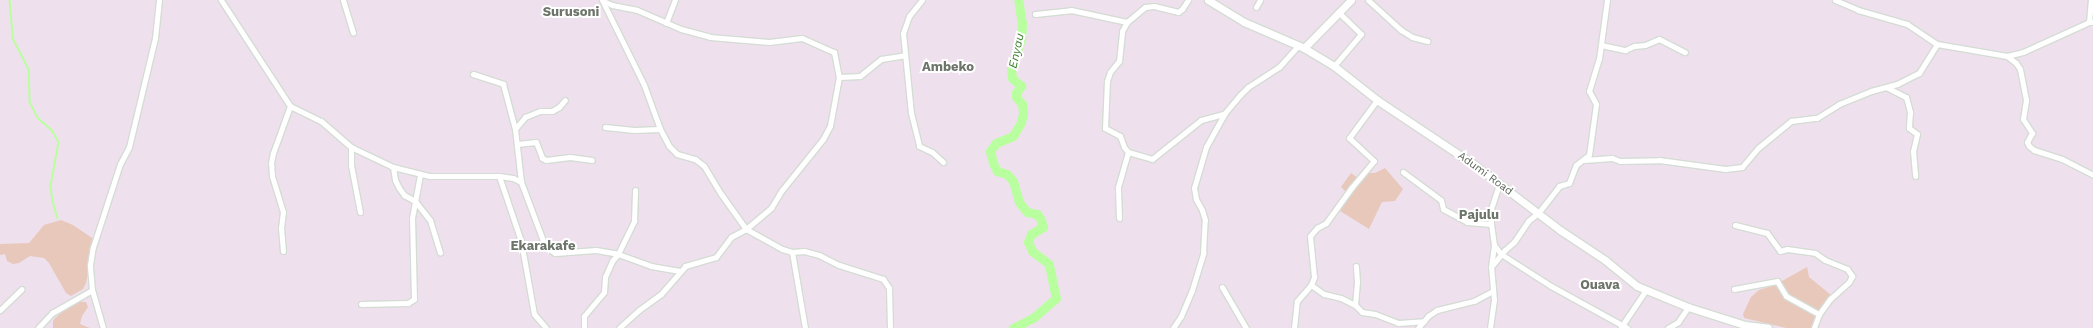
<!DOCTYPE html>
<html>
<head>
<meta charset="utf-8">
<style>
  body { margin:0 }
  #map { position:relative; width:2093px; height:328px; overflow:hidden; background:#eee1ed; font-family:"Work Sans",sans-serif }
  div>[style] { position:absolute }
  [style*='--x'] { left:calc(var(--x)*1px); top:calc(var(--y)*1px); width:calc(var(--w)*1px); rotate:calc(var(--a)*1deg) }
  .green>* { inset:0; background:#e8c8bb }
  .stream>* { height:1.5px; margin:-0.75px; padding:0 0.75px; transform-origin:0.75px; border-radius:0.75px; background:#b9ff9f }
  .river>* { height:9px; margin:-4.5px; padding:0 4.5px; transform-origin:4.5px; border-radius:4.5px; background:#b9ff9f }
  .roads { filter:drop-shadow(1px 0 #d4dcd4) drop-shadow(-1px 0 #d4dcd4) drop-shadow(0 1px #d4dcd4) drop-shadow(0 -1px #d4dcd4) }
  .street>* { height:5px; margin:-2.5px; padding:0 2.5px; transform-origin:2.5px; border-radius:2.5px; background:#fff }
  .secondary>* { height:7px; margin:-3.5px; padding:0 3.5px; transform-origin:3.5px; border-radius:3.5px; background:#fff }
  span { translate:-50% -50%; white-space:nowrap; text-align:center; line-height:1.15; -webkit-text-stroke:4px #fff; paint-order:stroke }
  .street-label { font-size:11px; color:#5b6359 }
  .water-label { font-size:12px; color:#3a812a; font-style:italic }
  .quarter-label { font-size:13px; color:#6d756a; font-weight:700 }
</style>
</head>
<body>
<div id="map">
  <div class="green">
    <i style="clip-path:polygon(1385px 168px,1403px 189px,1395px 201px,1382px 202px,1369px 229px,1340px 211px,1349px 195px,1341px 187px,1351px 173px,1358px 178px,1367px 173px,1375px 173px)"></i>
    <i style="clip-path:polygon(61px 220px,73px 225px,95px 240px,86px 283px,83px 289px,71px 296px,66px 293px,49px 263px,44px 258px,30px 256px,19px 263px,13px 264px,7px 261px,5px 254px,0 255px,0 244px,29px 243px,44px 225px)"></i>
    <i style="clip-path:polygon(1807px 267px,1809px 277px,1831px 295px,1831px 300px,1819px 309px,1817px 323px,1814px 328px,1786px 328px,1744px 318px,1743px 314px,1751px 297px,1759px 290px,1775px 285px)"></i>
    <i style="clip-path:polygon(79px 302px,86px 302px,88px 307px,82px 316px,80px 324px,90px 328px,53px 328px,53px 321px,55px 318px,70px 306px)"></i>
  </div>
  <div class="stream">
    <i style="--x:10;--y:0;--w:38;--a:85"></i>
    <i style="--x:13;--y:38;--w:35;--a:63"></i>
    <i style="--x:29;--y:69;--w:33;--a:88"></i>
    <i style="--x:30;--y:102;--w:18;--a:63"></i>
    <i style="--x:38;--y:118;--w:18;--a:41"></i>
    <i style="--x:52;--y:130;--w:14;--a:60"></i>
    <i style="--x:59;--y:142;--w:45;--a:100.3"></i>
    <i style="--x:51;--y:186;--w:16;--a:83"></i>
    <i style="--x:53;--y:202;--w:17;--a:73"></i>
  </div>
  <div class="river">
    <i style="--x:1013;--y:328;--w:22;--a:-27"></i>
    <i style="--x:1033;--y:318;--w:30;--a:-41"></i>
    <i style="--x:1056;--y:298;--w:35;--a:-102"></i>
    <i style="--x:1049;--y:264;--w:21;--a:-143"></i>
    <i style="--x:1032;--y:251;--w:10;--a:-114"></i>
    <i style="--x:1028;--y:242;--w:9;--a:-69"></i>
    <i style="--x:1031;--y:234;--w:14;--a:-30"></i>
    <i style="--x:1043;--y:227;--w:9;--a:-108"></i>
    <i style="--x:1040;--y:218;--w:5;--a:-127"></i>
    <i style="--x:1037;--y:214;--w:10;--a:-169"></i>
    <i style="--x:1027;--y:212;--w:13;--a:-129"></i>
    <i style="--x:1019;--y:202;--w:22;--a:-106"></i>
    <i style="--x:1013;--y:181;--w:9;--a:-131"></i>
    <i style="--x:1007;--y:174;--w:10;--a:-163"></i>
    <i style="--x:997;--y:171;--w:9;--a:-117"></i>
    <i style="--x:993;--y:163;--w:12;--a:-104"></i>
    <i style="--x:990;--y:151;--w:10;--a:-53"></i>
    <i style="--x:996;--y:143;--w:18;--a:-22"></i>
    <i style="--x:1013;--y:136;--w:16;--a:-60"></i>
    <i style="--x:1021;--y:122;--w:9;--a:-77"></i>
    <i style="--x:1023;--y:113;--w:9;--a:-96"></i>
    <i style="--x:1022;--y:104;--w:9;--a:-131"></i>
    <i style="--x:1016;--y:97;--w:4;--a:-90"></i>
    <i style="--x:1016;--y:93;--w:9;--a:-54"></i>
    <i style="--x:1021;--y:86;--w:12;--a:-138"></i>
    <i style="--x:1012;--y:78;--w:10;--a:-96"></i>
    <i style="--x:1011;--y:68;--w:31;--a:-71"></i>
    <i style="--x:1021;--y:39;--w:15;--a:-86"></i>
    <i style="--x:1022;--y:24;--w:24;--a:-99"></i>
  </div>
  <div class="roads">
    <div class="street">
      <i style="--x:221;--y:0;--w:126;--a:56.9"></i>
      <i style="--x:290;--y:106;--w:34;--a:26"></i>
      <i style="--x:321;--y:121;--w:40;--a:41"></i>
      <i style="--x:351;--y:147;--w:47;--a:25.5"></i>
      <i style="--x:393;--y:167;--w:38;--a:14"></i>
      <i style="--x:430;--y:176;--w:69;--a:0"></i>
      <i style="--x:499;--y:176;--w:14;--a:8"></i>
      <i style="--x:513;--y:178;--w:9;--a:27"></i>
      <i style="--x:521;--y:182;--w:68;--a:69.4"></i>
      <i style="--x:545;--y:246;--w:12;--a:35"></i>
      <i style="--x:555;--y:253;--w:41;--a:-4.2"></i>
      <i style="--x:596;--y:250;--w:22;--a:10"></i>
      <i style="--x:618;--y:254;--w:37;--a:-64"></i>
      <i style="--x:634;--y:221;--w:31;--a:-88"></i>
      <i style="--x:343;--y:0;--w:34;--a:73"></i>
      <i style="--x:602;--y:0;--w:95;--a:63.7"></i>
      <i style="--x:644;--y:85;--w:47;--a:70"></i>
      <i style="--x:660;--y:129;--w:19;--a:62"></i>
      <i style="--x:669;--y:146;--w:11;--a:45"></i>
      <i style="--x:677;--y:154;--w:19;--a:16"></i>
      <i style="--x:695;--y:159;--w:11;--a:38"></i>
      <i style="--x:704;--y:166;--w:33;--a:59"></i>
      <i style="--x:721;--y:194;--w:43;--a:54.5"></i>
      <i style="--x:746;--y:229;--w:33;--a:-40"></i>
      <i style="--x:771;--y:208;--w:21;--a:-59"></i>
      <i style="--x:782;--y:190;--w:65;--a:-51.2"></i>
      <i style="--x:823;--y:139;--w:15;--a:-62"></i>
      <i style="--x:830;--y:126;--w:50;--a:-79.6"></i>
      <i style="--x:839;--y:77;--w:21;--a:-3"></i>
      <i style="--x:860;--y:76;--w:27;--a:-39"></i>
      <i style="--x:881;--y:59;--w:24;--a:-9"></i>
      <i style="--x:922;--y:0;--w:21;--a:129"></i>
      <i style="--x:909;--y:16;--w:18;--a:109"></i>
      <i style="--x:903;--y:33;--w:80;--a:84.3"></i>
      <i style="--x:911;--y:113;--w:34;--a:76"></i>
      <i style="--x:919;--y:146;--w:14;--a:25"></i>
      <i style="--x:932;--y:152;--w:15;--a:42"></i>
      <i style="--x:1368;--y:0;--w:45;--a:42.3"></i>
      <i style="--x:1401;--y:30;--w:13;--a:32"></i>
      <i style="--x:1412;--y:37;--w:16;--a:15"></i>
      <i style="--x:1835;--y:0;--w:25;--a:23"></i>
      <i style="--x:1858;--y:10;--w:51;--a:15.9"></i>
      <i style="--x:1907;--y:24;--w:36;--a:34"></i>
      <i style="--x:1937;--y:44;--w:71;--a:9.7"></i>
      <i style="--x:2007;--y:56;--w:16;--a:-14"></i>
      <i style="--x:2023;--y:52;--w:72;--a:-24.4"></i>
      <i style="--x:2089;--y:22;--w:4;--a:0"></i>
      <i style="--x:603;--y:1;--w:10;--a:24"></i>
      <i style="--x:612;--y:5;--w:25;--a:11"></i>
      <i style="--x:637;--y:10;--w:48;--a:23.4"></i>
      <i style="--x:681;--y:29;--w:30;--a:15"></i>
      <i style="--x:710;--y:37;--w:59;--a:4.8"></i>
      <i style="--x:769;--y:42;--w:33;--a:-7"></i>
      <i style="--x:802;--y:38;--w:35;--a:24"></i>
      <i style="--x:834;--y:52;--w:25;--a:79"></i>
      <i style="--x:1256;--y:7;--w:8;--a:-60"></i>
      <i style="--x:1035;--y:14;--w:36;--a:-6"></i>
      <i style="--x:1071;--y:10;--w:57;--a:12.1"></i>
      <i style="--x:2089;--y:22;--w:22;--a:-85"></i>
      <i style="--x:666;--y:23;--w:25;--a:-69"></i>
      <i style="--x:1601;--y:45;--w:25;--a:12"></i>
      <i style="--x:1625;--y:50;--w:10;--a:-24"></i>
      <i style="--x:1634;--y:46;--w:11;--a:-5"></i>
      <i style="--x:1645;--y:45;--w:15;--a:-23"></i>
      <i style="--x:1659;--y:39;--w:29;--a:27"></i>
      <i style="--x:2007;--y:56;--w:11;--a:38"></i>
      <i style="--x:2016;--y:63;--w:7;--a:56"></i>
      <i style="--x:2020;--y:69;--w:32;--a:79"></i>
      <i style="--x:2026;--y:100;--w:19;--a:99"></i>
      <i style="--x:2023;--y:119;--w:17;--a:57"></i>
      <i style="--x:2032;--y:133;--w:10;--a:119"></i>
      <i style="--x:2027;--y:142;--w:4;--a:63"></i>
      <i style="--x:2029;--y:146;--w:6;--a:39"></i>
      <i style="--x:2034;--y:150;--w:29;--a:18"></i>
      <i style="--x:2062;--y:159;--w:35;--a:27"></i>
      <i style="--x:1334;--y:66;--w:42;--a:-49.8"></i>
      <i style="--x:1361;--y:34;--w:32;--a:-136"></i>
      <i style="--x:473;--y:74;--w:32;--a:18"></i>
      <i style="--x:503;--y:84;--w:47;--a:75.1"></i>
      <i style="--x:515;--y:129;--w:53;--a:83.5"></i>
      <i style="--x:1886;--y:87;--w:22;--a:27"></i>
      <i style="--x:1906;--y:97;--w:16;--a:75"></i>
      <i style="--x:1910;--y:112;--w:16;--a:94"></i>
      <i style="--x:1909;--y:128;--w:10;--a:37"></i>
      <i style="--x:1917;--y:134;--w:17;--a:103"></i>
      <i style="--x:1913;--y:151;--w:25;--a:85"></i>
      <i style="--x:605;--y:127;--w:29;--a:6"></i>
      <i style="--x:634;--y:130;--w:26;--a:-2"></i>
      <i style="--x:515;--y:129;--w:16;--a:-50"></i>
      <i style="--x:525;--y:117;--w:16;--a:-22"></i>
      <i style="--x:540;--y:111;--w:12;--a:0"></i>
      <i style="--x:552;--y:111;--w:8;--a:-30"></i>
      <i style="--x:559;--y:107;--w:9;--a:-49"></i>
      <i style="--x:517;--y:144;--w:19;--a:-6"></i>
      <i style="--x:536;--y:142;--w:17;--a:69"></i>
      <i style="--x:542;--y:158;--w:4;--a:27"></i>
      <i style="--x:546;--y:160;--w:24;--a:-7"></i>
      <i style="--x:570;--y:157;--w:22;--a:8"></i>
      <i style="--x:351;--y:147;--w:18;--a:90"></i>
      <i style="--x:351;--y:165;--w:48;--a:79.2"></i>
      <i style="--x:1128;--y:152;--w:25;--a:16"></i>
      <i style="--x:1152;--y:159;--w:63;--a:-38.5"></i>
      <i style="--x:1201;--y:120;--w:24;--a:-15"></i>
      <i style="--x:1584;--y:160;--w:28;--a:-4"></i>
      <i style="--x:1612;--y:158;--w:9;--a:21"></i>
      <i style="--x:1620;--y:161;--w:39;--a:-1"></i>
      <i style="--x:1659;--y:160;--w:67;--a:7.8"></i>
      <i style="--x:1725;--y:169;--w:17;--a:-7"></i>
      <i style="--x:1742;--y:167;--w:25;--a:-50"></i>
      <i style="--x:1758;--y:148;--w:43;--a:-39.3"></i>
      <i style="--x:1791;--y:121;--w:26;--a:-7"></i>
      <i style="--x:1817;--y:118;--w:26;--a:-32"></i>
      <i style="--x:1839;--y:104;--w:35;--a:-22"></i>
      <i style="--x:1871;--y:91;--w:27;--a:-15"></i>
      <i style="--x:1897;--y:84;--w:25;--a:-27"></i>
      <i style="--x:1919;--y:73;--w:34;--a:-58"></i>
      <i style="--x:393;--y:167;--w:13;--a:81"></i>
      <i style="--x:395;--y:180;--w:9;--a:63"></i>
      <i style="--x:399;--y:188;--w:9;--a:54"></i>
      <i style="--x:404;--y:195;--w:13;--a:29"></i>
      <i style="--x:415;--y:201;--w:24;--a:52"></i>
      <i style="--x:430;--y:220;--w:34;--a:73"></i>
      <i style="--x:1403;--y:172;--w:47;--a:36.4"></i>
      <i style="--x:1441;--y:200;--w:9;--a:77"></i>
      <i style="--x:1443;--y:209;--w:27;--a:28"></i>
      <i style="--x:1467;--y:222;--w:24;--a:5"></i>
      <i style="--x:499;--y:176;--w:69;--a:71.3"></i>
      <i style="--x:521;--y:241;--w:74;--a:79.9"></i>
      <i style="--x:534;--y:314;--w:18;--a:49"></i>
      <i style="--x:1119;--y:218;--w:31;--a:-92"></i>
      <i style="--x:1118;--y:187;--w:36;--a:-74"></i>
      <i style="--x:1128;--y:152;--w:6;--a:-129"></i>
      <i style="--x:1124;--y:147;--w:12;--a:-110"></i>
      <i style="--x:1120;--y:136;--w:17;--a:-152"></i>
      <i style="--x:1105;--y:128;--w:47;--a:-87.6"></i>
      <i style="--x:1107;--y:81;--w:9;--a:-72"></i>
      <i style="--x:1110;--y:72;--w:14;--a:-51"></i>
      <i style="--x:1119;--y:61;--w:30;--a:-84"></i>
      <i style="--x:1122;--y:31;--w:10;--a:-61"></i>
      <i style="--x:1127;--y:22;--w:23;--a:-40"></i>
      <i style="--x:1145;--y:7;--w:9;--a:-6"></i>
      <i style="--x:1154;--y:6;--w:25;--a:14"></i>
      <i style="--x:1178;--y:12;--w:5;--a:-37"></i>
      <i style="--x:1182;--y:9;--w:11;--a:-56"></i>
      <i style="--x:1735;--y:225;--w:33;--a:14"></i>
      <i style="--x:1767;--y:233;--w:22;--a:54"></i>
      <i style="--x:1780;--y:251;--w:7;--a:-16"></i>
      <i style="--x:1787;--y:249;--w:28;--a:8"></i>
      <i style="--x:1815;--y:253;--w:12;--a:35"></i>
      <i style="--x:1825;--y:260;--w:24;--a:22"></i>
      <i style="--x:1847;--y:269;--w:9;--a:54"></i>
      <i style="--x:1852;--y:276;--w:7;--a:117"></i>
      <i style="--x:1849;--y:282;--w:25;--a:138"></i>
      <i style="--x:1830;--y:299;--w:19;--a:126"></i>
      <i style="--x:1819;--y:314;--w:15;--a:110"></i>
      <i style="--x:1494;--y:245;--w:11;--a:52"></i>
      <i style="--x:1501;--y:254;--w:59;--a:32.6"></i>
      <i style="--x:1551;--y:286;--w:87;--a:28.9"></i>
      <i style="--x:283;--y:251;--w:23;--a:-95"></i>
      <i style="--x:281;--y:228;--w:16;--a:-83"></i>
      <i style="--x:283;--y:212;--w:38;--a:-107"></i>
      <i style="--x:272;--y:176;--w:13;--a:-94"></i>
      <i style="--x:271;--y:163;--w:10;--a:-79"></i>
      <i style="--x:273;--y:153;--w:50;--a:-70.1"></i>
      <i style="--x:792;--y:252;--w:12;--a:-5"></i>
      <i style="--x:804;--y:251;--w:16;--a:15"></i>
      <i style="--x:819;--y:255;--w:22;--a:27"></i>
      <i style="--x:839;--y:265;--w:46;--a:17.7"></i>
      <i style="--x:883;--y:279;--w:11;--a:56"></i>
      <i style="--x:889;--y:288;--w:40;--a:88.6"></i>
      <i style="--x:1491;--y:267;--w:22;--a:-51"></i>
      <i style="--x:1505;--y:250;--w:12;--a:-42"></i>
      <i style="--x:1514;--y:242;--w:25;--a:-56"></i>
      <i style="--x:1528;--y:221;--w:14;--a:-39"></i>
      <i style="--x:1539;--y:212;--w:33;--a:-52"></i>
      <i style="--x:1559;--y:186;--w:10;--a:-17"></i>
      <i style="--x:1569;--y:183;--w:19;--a:-69"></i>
      <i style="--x:1576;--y:165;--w:16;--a:-38"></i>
      <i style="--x:1589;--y:155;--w:51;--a:-82.2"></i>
      <i style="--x:1596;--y:104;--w:15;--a:-118"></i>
      <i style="--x:1589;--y:91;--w:34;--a:-73"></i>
      <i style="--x:1599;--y:59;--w:60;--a:-82.3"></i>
      <i style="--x:1311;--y:285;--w:16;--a:35"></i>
      <i style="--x:1324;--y:294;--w:17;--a:13"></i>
      <i style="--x:1341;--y:298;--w:16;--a:27"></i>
      <i style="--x:1355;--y:305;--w:10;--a:45"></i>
      <i style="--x:1362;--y:312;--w:13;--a:9"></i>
      <i style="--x:1375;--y:314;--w:25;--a:21"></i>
      <i style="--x:1398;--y:323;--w:26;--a:-4"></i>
      <i style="--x:1222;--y:287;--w:48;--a:59.7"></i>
      <i style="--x:1734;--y:289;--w:44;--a:-10.5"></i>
      <i style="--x:1777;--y:281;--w:17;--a:59"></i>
      <i style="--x:1786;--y:296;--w:38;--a:29"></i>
      <i style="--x:361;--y:304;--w:47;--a:-1.2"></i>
      <i style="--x:408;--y:303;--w:7;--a:-34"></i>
      <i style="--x:414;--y:299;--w:81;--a:-91.4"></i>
      <i style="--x:412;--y:218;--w:44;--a:-79.5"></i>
      <i style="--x:1355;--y:305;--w:23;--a:-85"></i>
      <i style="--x:1357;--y:282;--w:16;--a:-94"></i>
      <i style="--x:0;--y:310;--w:30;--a:-44"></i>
      <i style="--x:1621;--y:327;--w:45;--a:-56"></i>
      <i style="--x:38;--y:328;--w:21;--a:-47"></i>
      <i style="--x:52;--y:313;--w:46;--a:-29.9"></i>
      <i style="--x:103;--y:328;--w:40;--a:-106"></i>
      <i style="--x:92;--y:290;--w:25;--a:-95"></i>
      <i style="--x:90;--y:265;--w:18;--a:-81"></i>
      <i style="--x:93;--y:247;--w:87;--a:-72"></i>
      <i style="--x:120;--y:164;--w:19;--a:-62"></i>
      <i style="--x:129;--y:147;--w:112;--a:-76.6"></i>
      <i style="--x:155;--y:38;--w:38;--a:-84"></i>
      <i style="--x:584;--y:328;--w:12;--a:-90"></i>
      <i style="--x:584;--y:316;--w:31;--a:-50"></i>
      <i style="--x:604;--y:292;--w:15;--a:-86"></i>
      <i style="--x:605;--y:277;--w:17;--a:-66"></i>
      <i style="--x:612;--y:261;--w:9;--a:-49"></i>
      <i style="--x:618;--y:254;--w:35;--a:20"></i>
      <i style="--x:651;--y:266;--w:29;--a:10"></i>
      <i style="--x:619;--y:328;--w:27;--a:-42"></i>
      <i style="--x:639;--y:310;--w:27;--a:-36"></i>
      <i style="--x:661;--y:294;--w:37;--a:-49"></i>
      <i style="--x:685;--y:266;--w:32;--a:-16"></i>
      <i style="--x:716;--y:257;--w:25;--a:-53"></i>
      <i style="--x:731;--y:237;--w:17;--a:-28"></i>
      <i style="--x:746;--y:229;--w:41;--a:29.1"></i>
      <i style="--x:782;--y:249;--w:10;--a:17"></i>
      <i style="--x:792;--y:252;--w:77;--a:80.3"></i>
      <i style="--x:1173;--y:328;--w:14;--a:-56"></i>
      <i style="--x:1181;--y:316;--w:28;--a:-67"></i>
      <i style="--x:1192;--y:290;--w:39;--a:-73"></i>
      <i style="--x:1203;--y:253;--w:33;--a:-87"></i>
      <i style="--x:1205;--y:220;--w:10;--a:-107"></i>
      <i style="--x:1202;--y:210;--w:13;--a:-119"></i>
      <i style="--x:1196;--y:199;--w:11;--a:-100"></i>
      <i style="--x:1194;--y:188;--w:43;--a:-73.7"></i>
      <i style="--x:1206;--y:147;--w:38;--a:-61"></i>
      <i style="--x:1224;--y:114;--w:25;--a:-50"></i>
      <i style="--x:1240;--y:95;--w:11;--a:-45"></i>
      <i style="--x:1248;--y:87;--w:37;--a:-33"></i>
      <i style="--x:1279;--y:67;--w:28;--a:-48"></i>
      <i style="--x:1294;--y:328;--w:27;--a:-84"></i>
      <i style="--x:1297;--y:301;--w:21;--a:-49"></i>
      <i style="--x:1311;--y:285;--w:9;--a:-69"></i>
      <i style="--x:1314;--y:277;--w:41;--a:-95.6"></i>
      <i style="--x:1310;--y:236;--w:11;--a:-49"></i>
      <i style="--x:1317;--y:228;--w:10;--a:-29"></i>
      <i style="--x:1326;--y:223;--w:44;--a:-54.2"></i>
      <i style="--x:1352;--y:187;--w:34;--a:-50"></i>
      <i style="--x:1374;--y:161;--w:34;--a:-137"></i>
      <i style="--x:1349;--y:138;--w:47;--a:-53.6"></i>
      <i style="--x:1418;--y:328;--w:16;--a:-50"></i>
      <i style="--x:1428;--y:316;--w:11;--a:-34"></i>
      <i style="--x:1437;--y:310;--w:38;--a:-14"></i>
      <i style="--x:1474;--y:301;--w:21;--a:-28"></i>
      <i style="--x:1490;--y:328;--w:28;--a:-82"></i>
      <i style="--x:1494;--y:300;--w:33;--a:-95"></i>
      <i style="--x:1491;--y:267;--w:22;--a:-82"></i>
      <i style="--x:1494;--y:245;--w:21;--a:-98"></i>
      <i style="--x:1491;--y:224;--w:15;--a:-90"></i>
      <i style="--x:1491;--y:209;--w:26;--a:-72"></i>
      <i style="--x:1668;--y:328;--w:12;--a:-31"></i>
      <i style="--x:1678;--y:322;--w:18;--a:-56"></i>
    </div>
    <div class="secondary">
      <i style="--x:1208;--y:0;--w:42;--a:31.4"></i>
      <i style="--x:1244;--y:22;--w:65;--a:23.4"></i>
      <i style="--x:1304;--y:48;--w:35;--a:31"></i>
      <i style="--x:1334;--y:66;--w:55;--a:38.3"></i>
      <i style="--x:1377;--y:100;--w:119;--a:33.7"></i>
      <i style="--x:1476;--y:166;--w:106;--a:37.3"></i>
      <i style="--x:1560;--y:230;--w:54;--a:33.7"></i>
      <i style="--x:1605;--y:260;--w:41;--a:39.1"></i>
      <i style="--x:1637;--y:286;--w:55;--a:22.4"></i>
      <i style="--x:1688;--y:307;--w:60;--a:17.5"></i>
      <i style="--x:1745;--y:325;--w:23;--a:7"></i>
      <i style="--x:1304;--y:48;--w:67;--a:-45.6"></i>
    </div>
  </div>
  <div class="street-label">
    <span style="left:1485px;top:174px;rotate:36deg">Adumi Road</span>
  </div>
  <div class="water-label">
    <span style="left:1017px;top:51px;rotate:-78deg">Enyau</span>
  </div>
  <div class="quarter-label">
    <span style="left:571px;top:12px">Surusoni</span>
    <span style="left:948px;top:67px">Ambeko</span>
    <span style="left:1479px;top:215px">Pajulu</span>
    <span style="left:543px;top:246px">Ekarakafe</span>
    <span style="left:1600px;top:285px">Ouava</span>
  </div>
</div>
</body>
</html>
